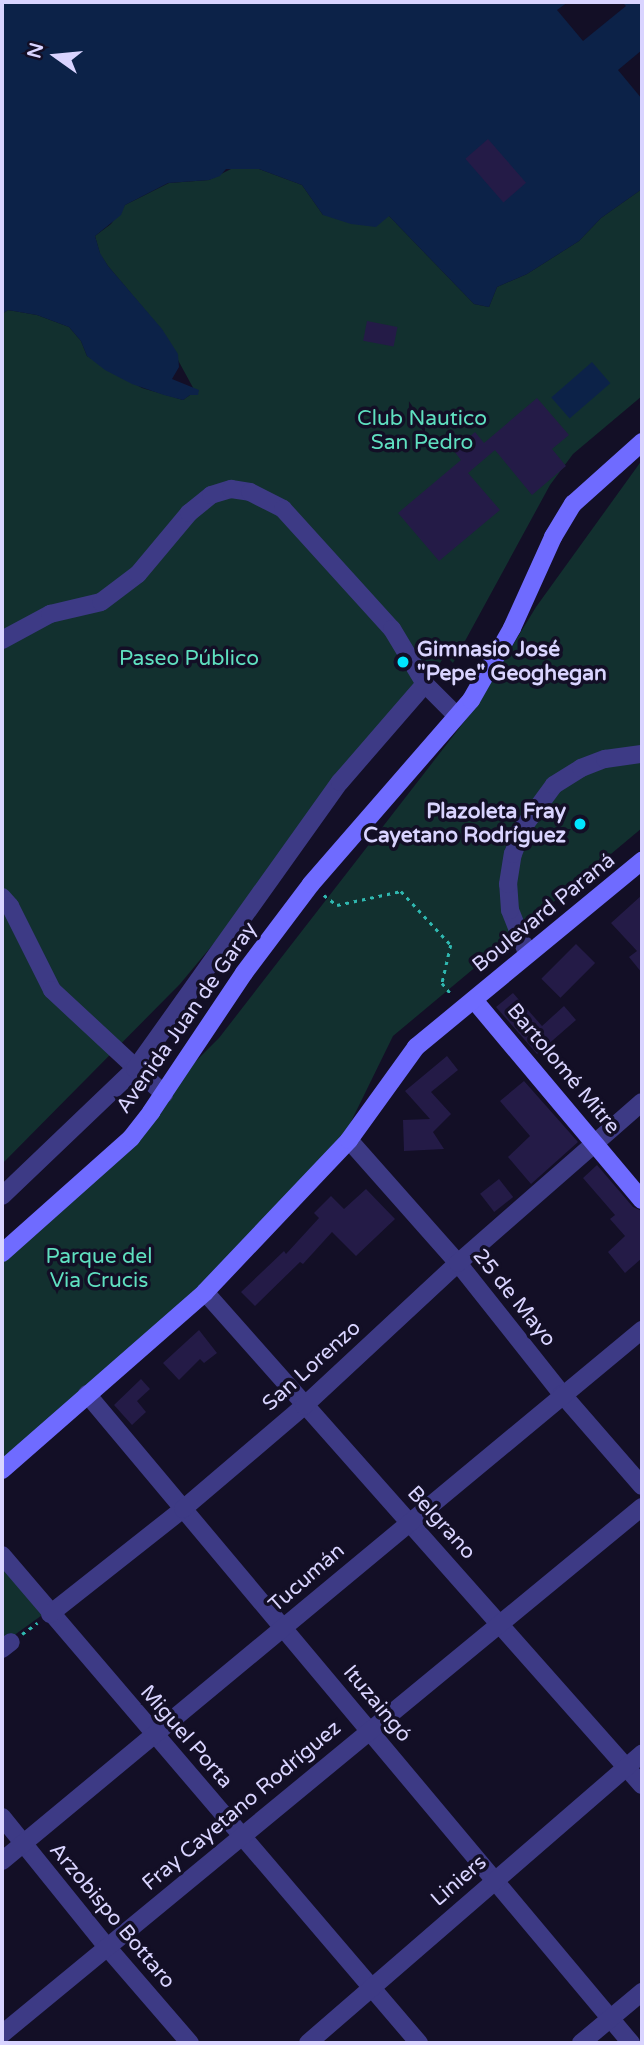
<!DOCTYPE html>
<html>
<head>
<meta charset="utf-8">
<style>
  body { margin:0 }
  #map { position:relative; width:644px; height:2045px; overflow:hidden; background:#130f26; font-family:"Varela Round",sans-serif }
  div>[style] { position:absolute }
  [style*='--x'] { left:calc(var(--x)*1px); top:calc(var(--y)*1px); width:calc(var(--w)*1px); rotate:calc(var(--a)*1deg) }
  .green>* { inset:0; background:#12302f }
  .water>* { inset:0; background:#0c2248; transform-origin:0 0 }
  .pier>* { inset:0; background:#130f26 }
  .building>* { inset:0; background:#241b47; transform-origin:0 0 }
  .path>* { height:2.5px; margin-top:-1.25px; transform-origin:0; background:repeating-linear-gradient(90deg,#2fb8b0 0 3.5px,transparent 0 8.5px) }
  .street>* { height:18px; margin:-9px; padding:0 9px; transform-origin:9px; border-radius:9px; background:#3d3a85 }
  .secondary>* { height:18px; margin:-9px; padding:0 9px; transform-origin:9px; border-radius:9px; background:#6f6bff }
  .dots>* { width:19px; height:19px; translate:-50% -50%; box-sizing:border-box; border:4px solid #130f26; border-radius:50% }
  span { translate:-50% -50%; white-space:nowrap; text-align:center; line-height:1.15; -webkit-text-stroke:7px #130f26; paint-order:stroke }
  .park-label { font-size:21px; color:#5fe0c0 }
  .poi-label { font-size:21px; color:#d9d4ff; font-weight:700 }
  .left { translate:0 -50%; text-align:left }
  .right { translate:-100% -50%; text-align:right }
  .street-label { font-size:21px; color:#d9d4ff }
  .frame { position:absolute; inset:0; border:4px solid #d9d4ff; pointer-events:none }
  .north { position:absolute; left:21px; top:21px; width:70px; height:70px; -webkit-text-stroke:5px #130f26; paint-order:stroke; rotate:285deg; font-size:19px; font-weight:700; line-height:28px; text-align:center; color:#d9d4ff }
  .north::after { content:''; display:block; margin:auto; width:24px; height:32px; background:#d9d4ff; clip-path:polygon(50% 0,100% 100%,50% 72%,0 100%) }
</style>
</head>
<body>
<div id="map">
  <div class="green">
    <i style="clip-path:polygon(231px 169px,259px 169px,302px 185px,323px 215px,389px 216px,474px 304px,489px 307px,497px 287px,527px 274px,579px 241px,601px 218px,642px 189px,642px 396px,573px 454px,550px 485px,453px 663px,445px 655px,420px 696px,180px 984px,2px 1164px,2px 314px,8px 310px,37px 315px,69px 327px,81px 341px,87px 356px,142px 388px,183px 400px,190px 395px,197px 395px,161px 329px,108px 266px,100px 254px,95px 236px,111px 224px,125px 205px,169px 183px,209px 180px)"></i>
    <i style="clip-path:polygon(642px 460px,642px 828px,393px 1036px,344px 1136px,201px 1287px,2px 1464px,2px 1244px,90px 1167px,219px 1038px,474px 709px,536px 607px)"></i>
    <i style="clip-path:polygon(2px 1560px,45px 1613px,2px 1644px)"></i>
  </div>
  <div class="water">
    <i style="clip-path:polygon(2px 2px,642px 2px,642px 189px,601px 218px,579px 241px,527px 274px,497px 287px,489px 307px,474px 304px,389px 216px,376px 227px,351px 224px,323px 215px,302px 185px,259px 169px,226px 169px,220px 176px,209px 180px,168px 183px,125px 205px,121px 215px,95px 236px,100px 253px,108px 266px,162px 329px,178px 354px,179px 367px,172px 379px,199px 390px,198px 395px,190px 395px,183px 400px,164px 395px,132px 384px,105px 370px,87px 356px,81px 341px,69px 327px,37px 315px,8px 310px,2px 314px)"></i>
    <i style="left:592px;top:362px;width:28px;height:54px;rotate:49deg"></i>
  </div>
  <div class="pier">
    <i style="clip-path:polygon(568px 2px,622px 2px,626px 6px,583px 41px,557px 10px)"></i>
    <i style="clip-path:polygon(642px 50px,642px 99px,618px 70px)"></i>
  </div>
  <div class="building">
    <i style="left:488px;top:139px;width:58px;height:30px;rotate:49deg"></i>
    <i style="left:367px;top:321px;width:31px;height:20px;rotate:11deg"></i>
    <i style="clip-path:polygon(537px 398px,569px 435px,552px 449px,566px 466px,532px 495px,495px 450px,468px 473px,500px 510px,439px 561px,398px 513px,461px 460px,454px 451px,475px 432px,484px 443px)"></i>
    <i style="clip-path:polygon(642px 895px,642px 973px,629px 957px,637px 951px,611px 923px)"></i>
    <i style="left:576px;top:944px;width:27px;height:49px;rotate:45deg"></i>
    <i style="clip-path:polygon(513px 993px,542px 1026px,564px 1006px,576px 1020px,537px 1054px,496px 1007px)"></i>
    <i style="clip-path:polygon(447px 1056px,458px 1070px,431px 1092px,451px 1114px,433px 1132px,444px 1149px,404px 1151px,403px 1120px,430px 1119px,405px 1091px)"></i>
    <i style="clip-path:polygon(524px 1081px,578px 1142px,531px 1184px,508px 1157px,530px 1136px,500px 1101px)"></i>
    <i style="clip-path:polygon(597px 1165px,633px 1207px,642px 1211px,642px 1258px,625px 1273px,608px 1252px,625px 1236px,610px 1219px,615px 1215px,583px 1178px)"></i>
    <i style="left:499px;top:1179px;width:23px;height:24px;rotate:52deg"></i>
    <i style="clip-path:polygon(366px 1189px,395px 1219px,356px 1256px,332px 1232px,303px 1264px,300px 1262px,255px 1306px,241px 1292px,284px 1251px,286px 1254px,319px 1218px,314px 1213px,331px 1196px,344px 1209px)"></i>
    <i style="clip-path:polygon(199px 1330px,217px 1353px,204px 1363px,200px 1359px,179px 1380px,163px 1363px)"></i>
    <i style="clip-path:polygon(141px 1379px,150px 1389px,137px 1401px,146px 1412px,132px 1425px,114px 1405px)"></i>
  </div>
  <div class="path">
    <i style="--x:324;--y:895;--w:16;--a:38"></i>
    <i style="--x:337;--y:905;--w:66;--a:-12.3"></i>
    <i style="--x:401;--y:891;--w:74;--a:47.2"></i>
    <i style="--x:451;--y:945;--w:39;--a:103"></i>
    <i style="--x:442;--y:983;--w:16;--a:50"></i>
    <i style="--x:22;--y:1634;--w:19;--a:-36"></i>
  </div>
  <div class="street">
    <i style="--x:2;--y:640;--w:55;--a:-28.4"></i>
    <i style="--x:50;--y:614;--w:52;--a:-13.2"></i>
    <i style="--x:101;--y:602;--w:46;--a:-37.1"></i>
    <i style="--x:138;--y:574;--w:80;--a:-50.1"></i>
    <i style="--x:189;--y:513;--w:28;--a:-39"></i>
    <i style="--x:211;--y:495;--w:21;--a:-17"></i>
    <i style="--x:231;--y:489;--w:19;--a:9"></i>
    <i style="--x:250;--y:492;--w:37;--a:27"></i>
    <i style="--x:283;--y:509;--w:162;--a:47.8"></i>
    <i style="--x:392;--y:629;--w:64;--a:59"></i>
    <i style="--x:425;--y:684;--w:45;--a:45"></i>
    <i style="--x:2;--y:897;--w:12;--a:48"></i>
    <i style="--x:10;--y:906;--w:94;--a:63.4"></i>
    <i style="--x:52;--y:990;--w:153;--a:42.9"></i>
    <i style="--x:527;--y:953;--w:46;--a:-111.6"></i>
    <i style="--x:510;--y:910;--w:26;--a:-94"></i>
    <i style="--x:508;--y:884;--w:30;--a:-81"></i>
    <i style="--x:513;--y:854;--w:30;--a:-69"></i>
    <i style="--x:524;--y:826;--w:51;--a:-53.8"></i>
    <i style="--x:554;--y:785;--w:32;--a:-32"></i>
    <i style="--x:581;--y:768;--w:26;--a:-21"></i>
    <i style="--x:605;--y:759;--w:37;--a:-8"></i>
    <i style="--x:349;--y:1140;--w:164;--a:48.5"></i>
    <i style="--x:458;--y:1263;--w:167;--a:51.6"></i>
    <i style="--x:562;--y:1394;--w:122;--a:49"></i>
    <i style="--x:2;--y:1196;--w:184;--a:-43.7"></i>
    <i style="--x:135;--y:1069;--w:353;--a:-54.5"></i>
    <i style="--x:340;--y:782;--w:130;--a:-49.1"></i>
    <i style="--x:205;--y:1292;--w:659;--a:48.45"></i>
    <i style="--x:87;--y:1394;--w:847;--a:50.03"></i>
    <i style="--x:2;--y:1555;--w:642;--a:49.49"></i>
    <i style="--x:50;--y:1614;--w:169;--a:-38.3"></i>
    <i style="--x:183;--y:1509;--w:159;--a:-40.4"></i>
    <i style="--x:304;--y:1406;--w:210;--a:-42.9"></i>
    <i style="--x:458;--y:1263;--w:244;--a:-41.2"></i>
    <i style="--x:2;--y:1649;--w:11;--a:-38"></i>
    <i style="--x:2;--y:1817;--w:167;--a:51.1"></i>
    <i style="--x:107;--y:1947;--w:127;--a:49.2"></i>
    <i style="--x:2;--y:1861;--w:832;--a:-39.68"></i>
    <i style="--x:2;--y:2034;--w:829;--a:-39.47"></i>
    <i style="--x:308;--y:2043;--w:442;--a:-40.9"></i>
    <i style="--x:581;--y:2043;--w:80;--a:-39.9"></i>
  </div>
  <div class="secondary">
    <i style="--x:474;--y:1000;--w:261;--a:50"></i>
    <i style="--x:2;--y:1253;--w:173;--a:-41.7"></i>
    <i style="--x:131;--y:1138;--w:33;--a:-52"></i>
    <i style="--x:151;--y:1112;--w:167;--a:-56.2"></i>
    <i style="--x:244;--y:973;--w:111;--a:-53"></i>
    <i style="--x:311;--y:884;--w:244;--a:-49"></i>
    <i style="--x:471;--y:700;--w:83;--a:-60.3"></i>
    <i style="--x:512;--y:628;--w:100;--a:-65.7"></i>
    <i style="--x:553;--y:537;--w:39;--a:-59"></i>
    <i style="--x:573;--y:504;--w:93;--a:-41.9"></i>
    <i style="--x:2;--y:1470;--w:270;--a:-41.2"></i>
    <i style="--x:205;--y:1292;--w:209;--a:-46.5"></i>
    <i style="--x:349;--y:1140;--w:115;--a:-54.2"></i>
    <i style="--x:416;--y:1047;--w:293;--a:-39.5"></i>
  </div>
  <div class="dots">
    <i style="left:403px;top:662px;background:#00e5ff"></i>
    <i style="left:580px;top:824px;background:#00e5ff"></i>
  </div>
  <div class="park-label">
    <span style="left:422px;top:431px">Club Nautico<br>San Pedro</span>
    <span style="left:189px;top:659px">Paseo Público</span>
    <span style="left:99px;top:1269px">Parque del<br>Via Crucis</span>
  </div>
  <div class="poi-label">
    <span class="left" style="left:417px;top:662px">Gimnasio José<br>"Pepe" Geoghegan</span>
    <span class="right" style="left:566px;top:824px">Plazoleta Fray<br>Cayetano Rodríguez</span>
  </div>
  <div class="street-label">
    <span style="left:544px;top:913px;rotate:-39deg">Boulevard Paraná</span>
    <span style="left:187px;top:1018px;rotate:-55deg">Avenida Juan de Garay</span>
    <span style="left:563px;top:1069px;rotate:50deg">Bartolomé Mitre</span>
    <span style="left:514px;top:1298px;rotate:51deg">25 de Mayo</span>
    <span style="left:312px;top:1366px;rotate:-42deg">San Lorenzo</span>
    <span style="left:441px;top:1523px;rotate:48deg">Belgrano</span>
    <span style="left:307px;top:1578px;rotate:-41deg">Tucumán</span>
    <span style="left:377px;top:1704px;rotate:50deg">Ituzaingó</span>
    <span style="left:186px;top:1737px;rotate:49deg">Miguel Porta</span>
    <span style="left:242px;top:1806px;rotate:-40deg">Fray Cayetano Rodríguez</span>
    <span style="left:459px;top:1881px;rotate:-41deg">Liniers</span>
    <span style="left:112px;top:1916px;rotate:50deg">Arzobispo Bottaro</span>
  </div>
  <div class="frame"></div>
  <div class="north">N</div>
</div>
</body>
</html>
